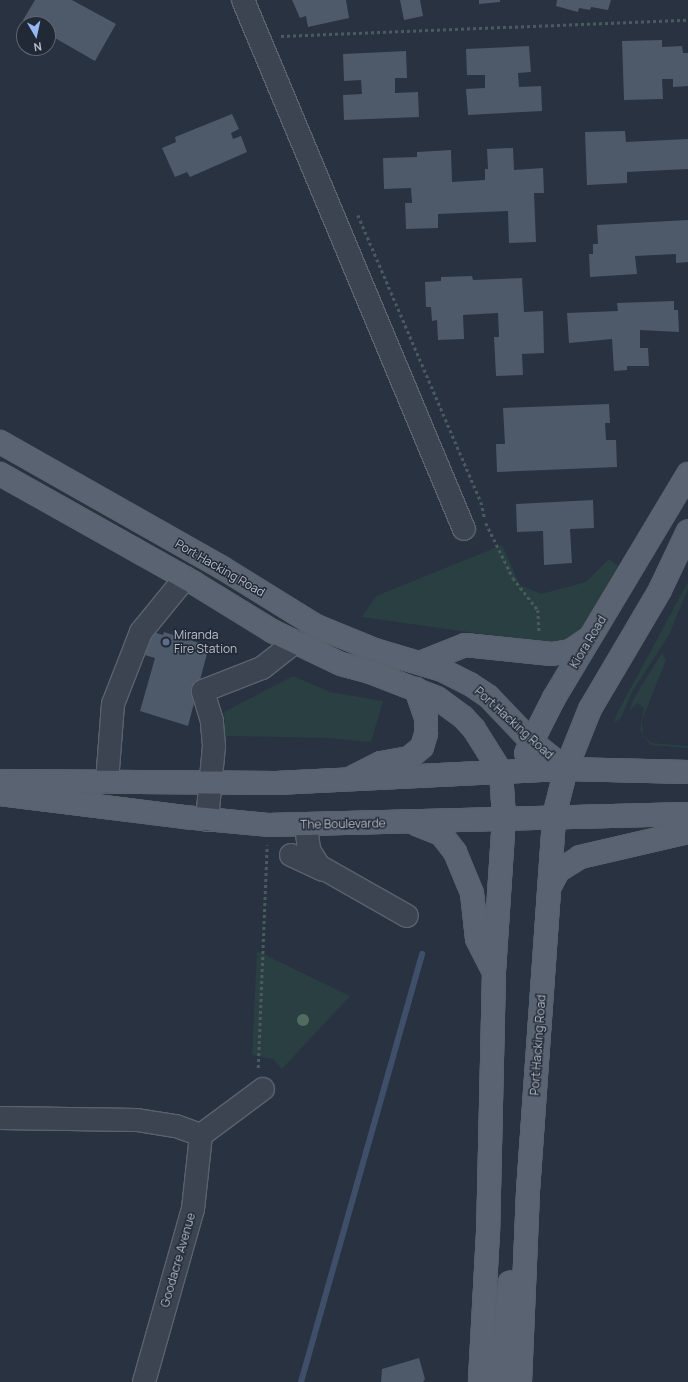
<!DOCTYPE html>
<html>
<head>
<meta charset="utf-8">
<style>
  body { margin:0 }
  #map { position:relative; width:688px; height:1382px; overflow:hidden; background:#283241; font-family:Manrope,sans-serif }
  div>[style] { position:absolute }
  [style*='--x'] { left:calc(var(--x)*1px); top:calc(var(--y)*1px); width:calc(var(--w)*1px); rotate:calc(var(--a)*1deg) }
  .green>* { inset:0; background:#2a3f42 }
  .stream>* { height:6px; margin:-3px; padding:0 3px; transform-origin:3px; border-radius:3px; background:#3f4f69 }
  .building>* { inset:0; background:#4e596a }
  .path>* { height:2.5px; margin-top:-1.25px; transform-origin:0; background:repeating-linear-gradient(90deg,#485c5f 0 3px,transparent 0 6px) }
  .roads { filter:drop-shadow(1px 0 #5a626e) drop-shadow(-1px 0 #5a626e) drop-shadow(0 1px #5a626e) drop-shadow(0 -1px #5a626e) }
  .minor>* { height:22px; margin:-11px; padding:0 11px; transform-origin:11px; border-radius:11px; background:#3c4451 }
  .major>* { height:22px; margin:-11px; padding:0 11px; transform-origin:11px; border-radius:11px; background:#5a6371 }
  .trees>* { width:12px; height:12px; margin:-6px; border-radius:50%; background:#506c61 }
  .dots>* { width:11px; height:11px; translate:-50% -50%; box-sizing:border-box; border:2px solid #212936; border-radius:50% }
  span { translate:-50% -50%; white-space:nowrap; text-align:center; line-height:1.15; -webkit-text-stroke:3px #212936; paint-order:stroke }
  .street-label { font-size:12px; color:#b9c0cb }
  .poi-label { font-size:12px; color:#b9c0cb }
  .left { translate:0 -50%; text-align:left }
  .north { position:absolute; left:16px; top:16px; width:40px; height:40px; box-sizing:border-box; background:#212936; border:1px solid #5e6572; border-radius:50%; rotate:171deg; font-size:11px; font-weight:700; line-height:16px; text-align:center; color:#b9c0cb }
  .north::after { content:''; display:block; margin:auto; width:14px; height:18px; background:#95b8f3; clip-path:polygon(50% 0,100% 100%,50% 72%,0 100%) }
</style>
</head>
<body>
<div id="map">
  <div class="green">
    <i style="clip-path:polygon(502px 545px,520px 585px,541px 594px,586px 582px,609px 559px,618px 566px,577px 636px,560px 645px,362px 617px,376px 596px)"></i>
    <i style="clip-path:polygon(688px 582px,688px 589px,669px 635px,632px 692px,621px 718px,614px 723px,616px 715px)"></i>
    <i style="clip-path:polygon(662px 653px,666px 660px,642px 720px,643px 734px,651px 743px,688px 746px,688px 748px,650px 745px,640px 730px,644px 708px,637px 703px,629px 711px,634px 698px)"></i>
    <i style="clip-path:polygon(293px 676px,330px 692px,383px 701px,371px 742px,329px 738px,225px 736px,224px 712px)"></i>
    <i style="clip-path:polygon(257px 951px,350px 996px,282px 1069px,273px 1059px,252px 1055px)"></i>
  </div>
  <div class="stream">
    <i style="--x:301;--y:1382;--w:445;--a:-74.2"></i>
  </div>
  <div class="building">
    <i style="clip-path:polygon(35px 0,72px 0,116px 24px,95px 61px,48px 34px,48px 24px,30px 24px,23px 20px)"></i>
    <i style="clip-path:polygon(292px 0,346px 0,349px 18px,308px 27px,306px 16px,300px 18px)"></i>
    <i style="clip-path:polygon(400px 0,420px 0,423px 16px,404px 20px)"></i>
    <i style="clip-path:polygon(479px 0,500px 0,500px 2px,479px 4px)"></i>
    <i style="clip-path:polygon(557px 0,611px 0,608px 10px,591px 7px,590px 10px,579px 8px,578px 12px,556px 6px)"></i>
    <i style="clip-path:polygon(662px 40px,662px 47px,682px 46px,683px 53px,688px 53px,688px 86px,673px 87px,673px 79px,662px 79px,663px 99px,624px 100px,622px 41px)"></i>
    <i style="clip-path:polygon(529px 46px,531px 72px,518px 73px,519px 87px,541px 86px,542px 111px,468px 115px,466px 89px,485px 88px,485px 75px,467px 75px,466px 49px)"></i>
    <i style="clip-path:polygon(406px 51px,407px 78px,395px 78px,395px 93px,418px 92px,419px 117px,344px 120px,343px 95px,362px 94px,361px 80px,344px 81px,343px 54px)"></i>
    <i style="clip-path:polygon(232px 114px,239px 129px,231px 133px,233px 139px,241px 136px,247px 152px,190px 177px,187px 172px,175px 177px,162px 148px,176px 142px,175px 137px)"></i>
    <i style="clip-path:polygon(625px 131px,626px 142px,688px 139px,688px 169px,627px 172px,627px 183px,587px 185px,585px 132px)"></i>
    <i style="clip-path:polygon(513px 148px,514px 170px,543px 168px,544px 193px,534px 193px,536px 242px,509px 243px,508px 211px,438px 214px,438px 228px,406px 229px,405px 203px,412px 203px,411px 188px,384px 189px,383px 158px,417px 157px,417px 152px,451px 150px,452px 182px,485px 180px,485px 169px,488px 169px,487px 149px)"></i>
    <i style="clip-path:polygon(688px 220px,688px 262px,676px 263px,676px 254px,635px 256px,637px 274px,590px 277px,589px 254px,593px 254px,593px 244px,598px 244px,597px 225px)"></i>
    <i style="clip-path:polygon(472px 276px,473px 280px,522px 278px,524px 312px,543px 311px,544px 353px,522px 354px,523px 375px,496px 376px,494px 337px,499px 337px,498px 313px,463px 315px,464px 339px,438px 340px,437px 320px,432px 321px,431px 307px,426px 307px,425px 282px,441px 281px,441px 277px)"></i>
    <i style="clip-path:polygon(674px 301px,674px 310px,678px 310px,679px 332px,640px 330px,640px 348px,648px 348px,649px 366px,627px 366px,627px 370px,614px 371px,612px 339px,569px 343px,567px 313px,618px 311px,617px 303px)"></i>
    <i style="clip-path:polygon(609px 404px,610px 423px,605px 423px,606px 440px,616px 440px,617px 467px,497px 472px,496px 444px,505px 444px,503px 408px)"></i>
    <i style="clip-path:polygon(593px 500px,594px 528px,570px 529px,572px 563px,544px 565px,543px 531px,517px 532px,516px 504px)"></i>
    <i style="clip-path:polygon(149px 631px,163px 635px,164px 632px,209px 646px,188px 726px,140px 711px,155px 658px,141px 654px)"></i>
    <i style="clip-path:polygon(419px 1358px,425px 1379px,423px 1382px,381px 1382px,382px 1369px)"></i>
  </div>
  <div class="path">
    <i style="--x:281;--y:36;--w:407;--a:-2.3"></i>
    <i style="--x:358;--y:215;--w:312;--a:66.8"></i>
    <i style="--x:481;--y:502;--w:17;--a:77"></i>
    <i style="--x:486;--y:523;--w:61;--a:63.9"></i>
    <i style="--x:513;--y:578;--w:41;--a:52"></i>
    <i style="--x:538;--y:610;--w:21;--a:87"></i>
    <i style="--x:258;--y:1068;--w:223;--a:-87.7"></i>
  </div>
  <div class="roads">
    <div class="minor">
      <i style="--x:243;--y:0;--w:573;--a:67.33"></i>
      <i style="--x:107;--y:782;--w:78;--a:-85.6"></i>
      <i style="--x:113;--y:704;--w:77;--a:-68.7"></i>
      <i style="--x:141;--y:632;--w:70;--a:-50.8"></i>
      <i style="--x:207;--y:820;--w:74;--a:-84.6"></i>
      <i style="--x:214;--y:746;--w:25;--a:-95"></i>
      <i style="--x:212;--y:721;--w:31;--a:-107"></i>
      <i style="--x:203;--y:691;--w:63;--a:-21.3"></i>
      <i style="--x:262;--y:668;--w:42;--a:-38.2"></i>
      <i style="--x:306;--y:825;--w:25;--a:83"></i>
      <i style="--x:309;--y:850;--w:19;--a:58"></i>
      <i style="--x:319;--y:866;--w:101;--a:29.6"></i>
      <i style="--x:291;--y:855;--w:35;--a:25"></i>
      <i style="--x:0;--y:1118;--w:137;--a:0.8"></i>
      <i style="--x:137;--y:1120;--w:39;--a:9"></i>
      <i style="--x:176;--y:1126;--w:27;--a:20"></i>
      <i style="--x:144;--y:1382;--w:180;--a:-74.2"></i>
      <i style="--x:193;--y:1209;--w:74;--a:-83.8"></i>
      <i style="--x:201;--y:1135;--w:77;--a:-36.6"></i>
    </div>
    <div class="major">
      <i style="--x:0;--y:442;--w:254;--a:29.5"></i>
      <i style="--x:221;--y:567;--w:112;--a:31.8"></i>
      <i style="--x:316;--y:626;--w:64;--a:22.1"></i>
      <i style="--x:375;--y:650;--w:70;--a:16.6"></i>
      <i style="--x:442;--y:670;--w:31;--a:27"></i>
      <i style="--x:470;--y:684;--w:22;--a:34"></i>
      <i style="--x:488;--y:696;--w:62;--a:46.3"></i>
      <i style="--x:531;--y:741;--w:45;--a:38.7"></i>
      <i style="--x:0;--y:474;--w:223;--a:29.3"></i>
      <i style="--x:194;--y:583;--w:92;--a:31.6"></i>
      <i style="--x:272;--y:631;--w:76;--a:25.6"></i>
      <i style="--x:341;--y:664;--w:30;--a:15"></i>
      <i style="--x:370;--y:672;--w:72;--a:21.2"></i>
      <i style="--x:437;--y:698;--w:32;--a:36"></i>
      <i style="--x:463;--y:717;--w:16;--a:47"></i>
      <i style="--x:474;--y:729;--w:51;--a:57.9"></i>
      <i style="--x:501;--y:772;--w:45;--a:86.2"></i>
      <i style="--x:504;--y:817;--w:155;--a:93.7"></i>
      <i style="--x:494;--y:972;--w:260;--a:91.3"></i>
      <i style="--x:488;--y:1232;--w:150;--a:93.1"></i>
      <i style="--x:420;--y:663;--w:48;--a:-21.8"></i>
      <i style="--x:465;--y:645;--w:87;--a:5.9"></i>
      <i style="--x:552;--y:654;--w:18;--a:-9"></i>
      <i style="--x:570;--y:651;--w:23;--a:-34"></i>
      <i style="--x:526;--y:753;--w:62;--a:-63"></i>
      <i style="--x:554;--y:698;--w:261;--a:-59.1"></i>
      <i style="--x:353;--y:777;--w:31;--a:-27"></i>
      <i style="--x:381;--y:763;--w:28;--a:-10"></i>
      <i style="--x:409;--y:758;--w:17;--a:-40"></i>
      <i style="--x:422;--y:747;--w:14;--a:-73"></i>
      <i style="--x:426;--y:734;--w:16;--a:-90"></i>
      <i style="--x:426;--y:718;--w:31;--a:-109"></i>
      <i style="--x:0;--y:781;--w:276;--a:0.4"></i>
      <i style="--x:276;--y:783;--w:290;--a:-2.8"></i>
      <i style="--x:566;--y:769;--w:122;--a:1.4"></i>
      <i style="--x:0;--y:794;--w:185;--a:7.1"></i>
      <i style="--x:184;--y:817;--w:84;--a:5.4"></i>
      <i style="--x:268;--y:825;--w:420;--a:-1.5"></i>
      <i style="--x:416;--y:824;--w:27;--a:22"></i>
      <i style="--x:441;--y:834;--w:23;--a:52"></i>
      <i style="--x:455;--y:852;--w:44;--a:67.5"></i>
      <i style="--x:472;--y:893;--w:46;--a:83.8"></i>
      <i style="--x:477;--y:939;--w:37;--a:63"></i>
      <i style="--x:549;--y:888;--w:19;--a:-62"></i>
      <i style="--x:558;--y:871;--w:26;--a:-32"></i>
      <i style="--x:580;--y:857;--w:111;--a:-13"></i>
      <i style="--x:501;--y:1382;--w:100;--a:-84.9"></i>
      <i style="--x:520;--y:1382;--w:191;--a:-87.6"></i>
      <i style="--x:528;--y:1191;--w:376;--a:-86"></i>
      <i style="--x:554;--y:816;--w:49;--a:-75.7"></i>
      <i style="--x:566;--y:769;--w:65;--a:-68.2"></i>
      <i style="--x:590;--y:709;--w:138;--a:-59.5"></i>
      <i style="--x:660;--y:590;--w:65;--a:-64.6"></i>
    </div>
  </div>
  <div class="trees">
    <i style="left:303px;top:1020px"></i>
  </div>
  <div class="dots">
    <i style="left:166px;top:642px;background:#5c6f8a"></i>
  </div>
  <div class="street-label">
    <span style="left:220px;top:568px;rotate:30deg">Port Hacking Road</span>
    <span style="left:588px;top:642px;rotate:-59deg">Kiora Road</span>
    <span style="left:514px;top:723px;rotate:42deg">Port Hacking Road</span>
    <span style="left:343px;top:824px;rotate:-1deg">The Boulevarde</span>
    <span style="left:538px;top:1045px;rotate:-86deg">Port Hacking Road</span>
    <span style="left:178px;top:1260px;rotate:-74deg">Goodacre Avenue</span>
  </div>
  <div class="poi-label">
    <span class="left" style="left:174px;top:642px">Miranda<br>Fire Station</span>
  </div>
  <div class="north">N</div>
</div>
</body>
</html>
